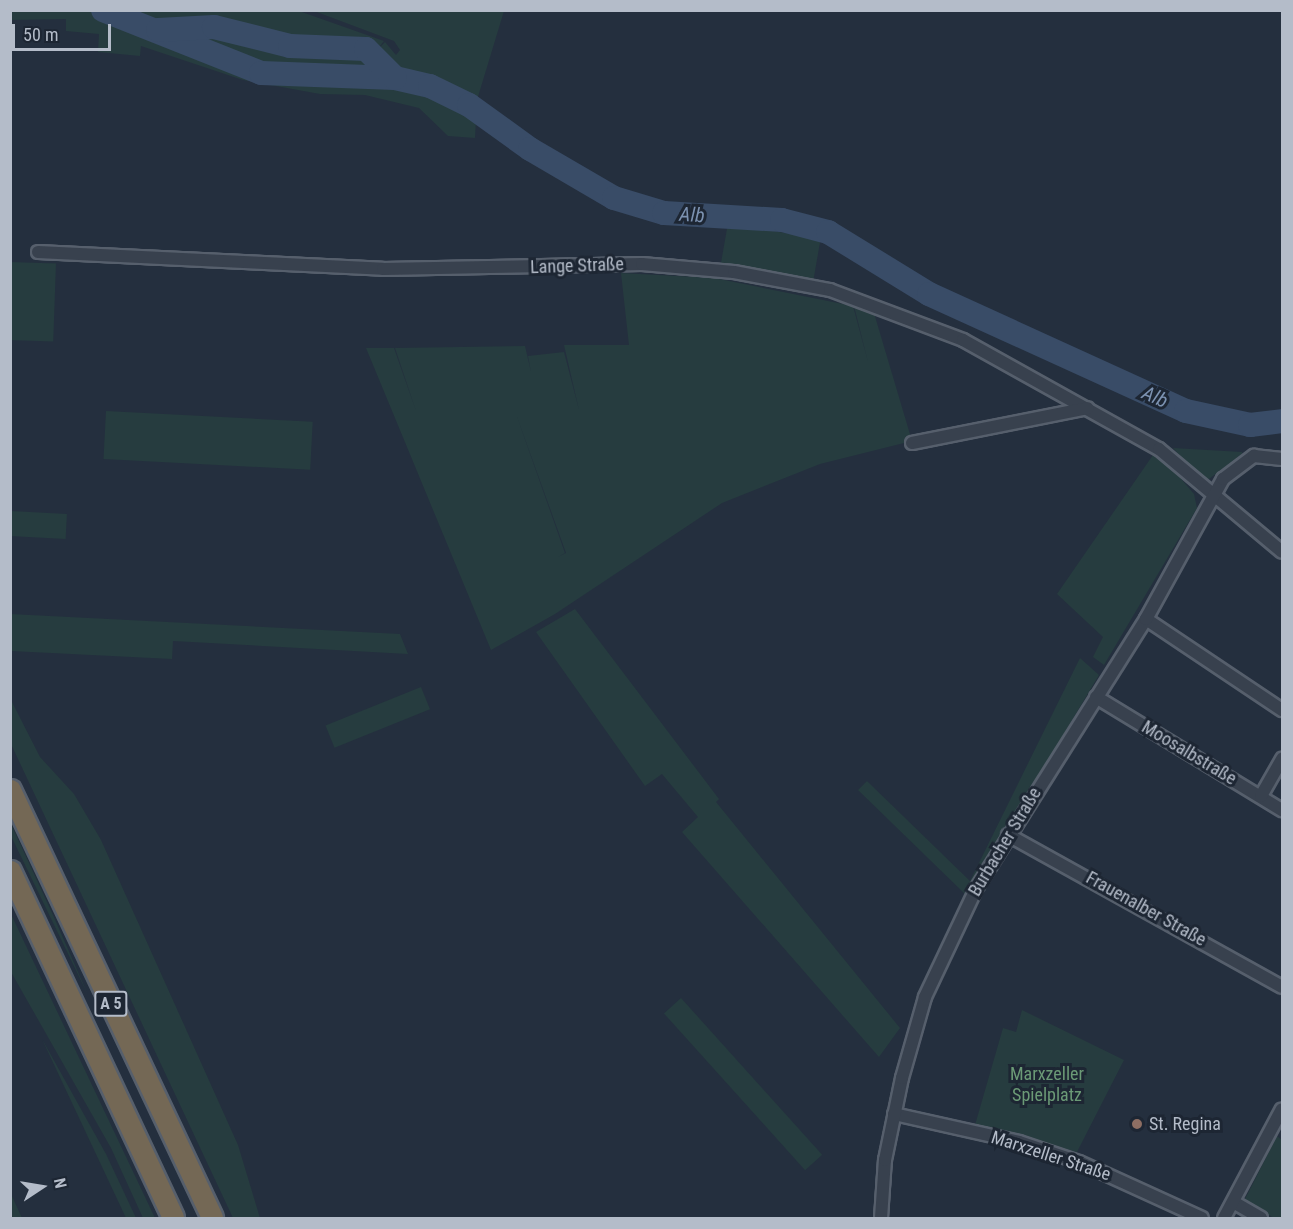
<!DOCTYPE html>
<html>
<head>
<meta charset="utf-8">
<style>
  body { margin:0 }
  #map { position:relative; width:1293px; height:1229px; overflow:hidden; background:#242f3e; font-family:"Roboto Condensed",sans-serif }
  div>[style] { position:absolute }
  [style*='--x'] { left:calc(var(--x)*1px); top:calc(var(--y)*1px); width:calc(var(--w)*1px); rotate:calc(var(--a)*1deg) }
  .green>* { inset:0; background:#263c3f; transform-origin:0 0 }
  .river>* { height:24px; margin:-12px; padding:0 12px; transform-origin:12px; border-radius:12px; background:#394c67 }
  .roads { filter:drop-shadow(2px 0 #565f6c) drop-shadow(-2px 0 #565f6c) drop-shadow(0 2px #565f6c) drop-shadow(0 -2px #565f6c) }
  .minor>* { height:12px; margin:-6px; padding:0 6px; transform-origin:6px; border-radius:6px; background:#38414e }
  .motorway>* { height:21px; margin:-10.5px; padding:0 10.5px; transform-origin:10.5px; border-radius:10.5px; background:#746855 }
  .dots>* { width:16px; height:16px; translate:-50% -50%; box-sizing:border-box; border:3px solid #1d2633; border-radius:50% }
  span { translate:-50% -50%; white-space:nowrap; text-align:center; line-height:1.15; -webkit-text-stroke:6px #1d2633; paint-order:stroke }
  .shield-label span { padding:2px 4px; background:#1d2633; border:2px solid; border-radius:4px; -webkit-text-stroke-width:0 }
  .shield-label { font-size:16px; color:#b4bcc9; font-weight:700 }
  .street-label { font-size:18px; color:#b4bcc9 }
  .park-label { font-size:18px; color:#6b9a76 }
  .poi-label { font-size:18px; color:#b4bcc9 }
  .left { translate:0 -50%; text-align:left }
  .water-label { font-size:20px; color:#7c92b1; font-style:italic }
  .frame { position:absolute; inset:0; border:12px solid #b4bcc9; pointer-events:none }
  .north { position:absolute; left:12px; top:1157px; width:60px; height:60px; -webkit-text-stroke:4px #1d2633; paint-order:stroke; rotate:78deg; font-size:16px; font-weight:700; line-height:24px; text-align:center; color:#b4bcc9 }
  .north::after { content:''; display:block; margin:auto; width:21px; height:27px; background:#b4bcc9; clip-path:polygon(50% 0,100% 100%,50% 72%,0 100%) }
  .scale { position:absolute; left:12px; top:24px; width:99px; height:27px; box-sizing:border-box; border:3px solid #b4bcc9; border-top:0; padding-left:8px; font-size:18px; line-height:21px; white-space:nowrap; color:#b4bcc9; -webkit-text-stroke:4px #1d2633; paint-order:stroke }
</style>
</head>
<body>
<div id="map">
  <div class="green">
    <i style="clip-path:polygon(188px 10px,299px 11px,384px 41px,380px 46px,352px 37px,306px 41px,351px 38px,380px 47px,385px 42px,396px 55px,400px 50px,394px 41px,314px 11px,504px 11px,477px 100px,475px 138px,448px 136px,419px 108px,365px 95px,320px 94px,243px 80px,141px 46px,140px 56px,98px 52px,99px 34px,66px 31px,66px 19px,11px 20px,11px 11px,129px 11px,147px 20px,131px 11px)"></i>
    <i style="left:728px;top:223px;width:94px;height:41px;rotate:10deg"></i>
    <i style="left:10px;top:262px;width:46px;height:78px;rotate:2deg"></i>
    <i style="clip-path:polygon(evenodd,621px 273px,714px 278px,853px 306px,868px 362px,854px 306px,874px 313px,912px 441px,820px 464px,722px 503px,555px 614px,491px 650px,366px 348px,394px 348px,416px 411px,395px 348px,525px 346px,531px 372px,528px 356px,564px 352px,579px 410px,564px 345px,629px 345px,621px 273px,516px 414px,566px 553px,558px 557px,565px 553px,516px 414px)"></i>
    <i style="left:106px;top:411px;width:207px;height:48px;rotate:3deg"></i>
    <i style="clip-path:polygon(1173px 448px,1242px 452px,1242px 454px,1209px 479px,1202px 480px)"></i>
    <i style="clip-path:polygon(1153px 455px,1171px 467px,1194px 494px,1197px 508px,1104px 665px,1093px 657px,1103px 637px,1057px 594px)"></i>
    <i style="left:11px;top:511px;width:56px;height:25px;rotate:3deg"></i>
    <i style="clip-path:polygon(575px 609px,719px 799px,716px 802px,900px 1028px,879px 1057px,682px 832px,698px 817px,662px 774px,645px 786px,536px 632px)"></i>
    <i style="clip-path:polygon(10px 614px,400px 634px,408px 654px,173px 641px,172px 659px,11px 651px)"></i>
    <i style="clip-path:polygon(1080px 658px,1099px 675px,967px 896px,858px 790px,867px 781px,970px 881px)"></i>
    <i style="left:421px;top:687px;width:24px;height:103px;rotate:68deg"></i>
    <i style="clip-path:polygon(11px 700px,40px 757px,74px 794px,101px 840px,238px 1145px,260px 1218px,233px 1218px,11px 744px)"></i>
    <i style="clip-path:polygon(11px 824px,53px 915px,88px 995px,11px 836px)"></i>
    <i style="clip-path:polygon(10px 912px,82px 1064px,155px 1218px,143px 1218px,111px 1148px,11px 972px)"></i>
    <i style="left:681px;top:998px;width:211px;height:23px;rotate:48deg"></i>
    <i style="clip-path:polygon(1022px 1010px,1124px 1060px,1077px 1152px,975px 1125px,1003px 1028px,1016px 1032px)"></i>
    <i style="clip-path:polygon(42px 1039px,106px 1154px,136px 1218px,126px 1218px)"></i>
    <i style="clip-path:polygon(1277px 1136px,1282px 1140px,1282px 1218px,1274px 1218px,1244px 1201px)"></i>
    <i style="clip-path:polygon(10px 1194px,11px 1194px,22px 1218px,11px 1218px)"></i>
  </div>
  <div class="river">
    <i style="--x:103;--y:10;--w:170;--a:21.7"></i>
    <i style="--x:261;--y:73;--w:134;--a:2.1"></i>
    <i style="--x:395;--y:78;--w:36;--a:13"></i>
    <i style="--x:430;--y:86;--w:43;--a:26"></i>
    <i style="--x:469;--y:105;--w:75;--a:35.8"></i>
    <i style="--x:530;--y:149;--w:97;--a:30.3"></i>
    <i style="--x:614;--y:198;--w:52;--a:16.7"></i>
    <i style="--x:664;--y:213;--w:118;--a:3.4"></i>
    <i style="--x:782;--y:220;--w:48;--a:14.6"></i>
    <i style="--x:828;--y:232;--w:119;--a:31.5"></i>
    <i style="--x:929;--y:294;--w:282;--a:24.5"></i>
    <i style="--x:1186;--y:411;--w:66;--a:12.3"></i>
    <i style="--x:1250;--y:425;--w:32;--a:-7"></i>
    <i style="--x:158;--y:30;--w:56;--a:-3.1"></i>
    <i style="--x:214;--y:27;--w:78;--a:14"></i>
    <i style="--x:290;--y:46;--w:76;--a:2.3"></i>
    <i style="--x:366;--y:49;--w:41;--a:45"></i>
  </div>
  <div class="roads">
    <div class="minor">
      <i style="--x:38;--y:252;--w:345;--a:2.8"></i>
      <i style="--x:383;--y:269;--w:259;--a:-1.1"></i>
      <i style="--x:642;--y:264;--w:92;--a:5"></i>
      <i style="--x:734;--y:272;--w:98;--a:10.6"></i>
      <i style="--x:830;--y:290;--w:142;--a:20.6"></i>
      <i style="--x:963;--y:340;--w:224;--a:29.1"></i>
      <i style="--x:1159;--y:449;--w:160;--a:39.9"></i>
      <i style="--x:912;--y:443;--w:179;--a:-11.2"></i>
      <i style="--x:1146;--y:619;--w:164;--a:33.8"></i>
      <i style="--x:1096;--y:697;--w:218;--a:31.3"></i>
      <i style="--x:1261;--y:796;--w:43;--a:-60.4"></i>
      <i style="--x:1008;--y:835;--w:313;--a:29"></i>
      <i style="--x:894;--y:1114;--w:128;--a:12.6"></i>
      <i style="--x:1019;--y:1142;--w:63;--a:18.4"></i>
      <i style="--x:1079;--y:1162;--w:135;--a:24.5"></i>
      <i style="--x:1235;--y:1203;--w:30;--a:30"></i>
      <i style="--x:881;--y:1218;--w:58;--a:-86.1"></i>
      <i style="--x:885;--y:1160;--w:84;--a:-78.3"></i>
      <i style="--x:902;--y:1078;--w:84;--a:-74.1"></i>
      <i style="--x:925;--y:997;--w:119;--a:-64.7"></i>
      <i style="--x:976;--y:889;--w:319;--a:-57.8"></i>
      <i style="--x:1146;--y:619;--w:160;--a:-61.2"></i>
      <i style="--x:1223;--y:479;--w:39;--a:-37"></i>
      <i style="--x:1254;--y:456;--w:28;--a:6"></i>
      <i style="--x:1224;--y:1218;--w:123;--a:-62"></i>
    </div>
    <div class="motorway">
      <i style="--x:10;--y:790;--w:473;--a:64.7"></i>
      <i style="--x:10;--y:871;--w:383;--a:64.8"></i>
    </div>
  </div>
  <div class="dots">
    <i style="left:1137px;top:1124px;background:#8d6e63"></i>
  </div>
  <div class="shield-label">
    <span style="left:111px;top:1004px">A 5</span>
  </div>
  <div class="street-label">
    <span style="left:577px;top:266px;rotate:-2deg">Lange Straße</span>
    <span style="left:1189px;top:753px;rotate:31deg">Moosalbstraße</span>
    <span style="left:1005px;top:842px;rotate:-59deg">Burbacher Straße</span>
    <span style="left:1146px;top:909px;rotate:29deg">Frauenalber Straße</span>
    <span style="left:1051px;top:1156px;rotate:18deg">Marxzeller Straße</span>
  </div>
  <div class="park-label">
    <span style="left:1047px;top:1085px">Marxzeller<br>Spielplatz</span>
  </div>
  <div class="poi-label">
    <span class="left" style="left:1149px;top:1124px">St. Regina</span>
  </div>
  <div class="water-label">
    <span style="left:692px;top:215px;rotate:3deg">Alb</span>
    <span style="left:1155px;top:397px;rotate:24deg">Alb</span>
  </div>
  <div class="frame"></div>
  <div class="north">N</div>
  <div class="scale">50 m</div>
</div>
</body>
</html>
